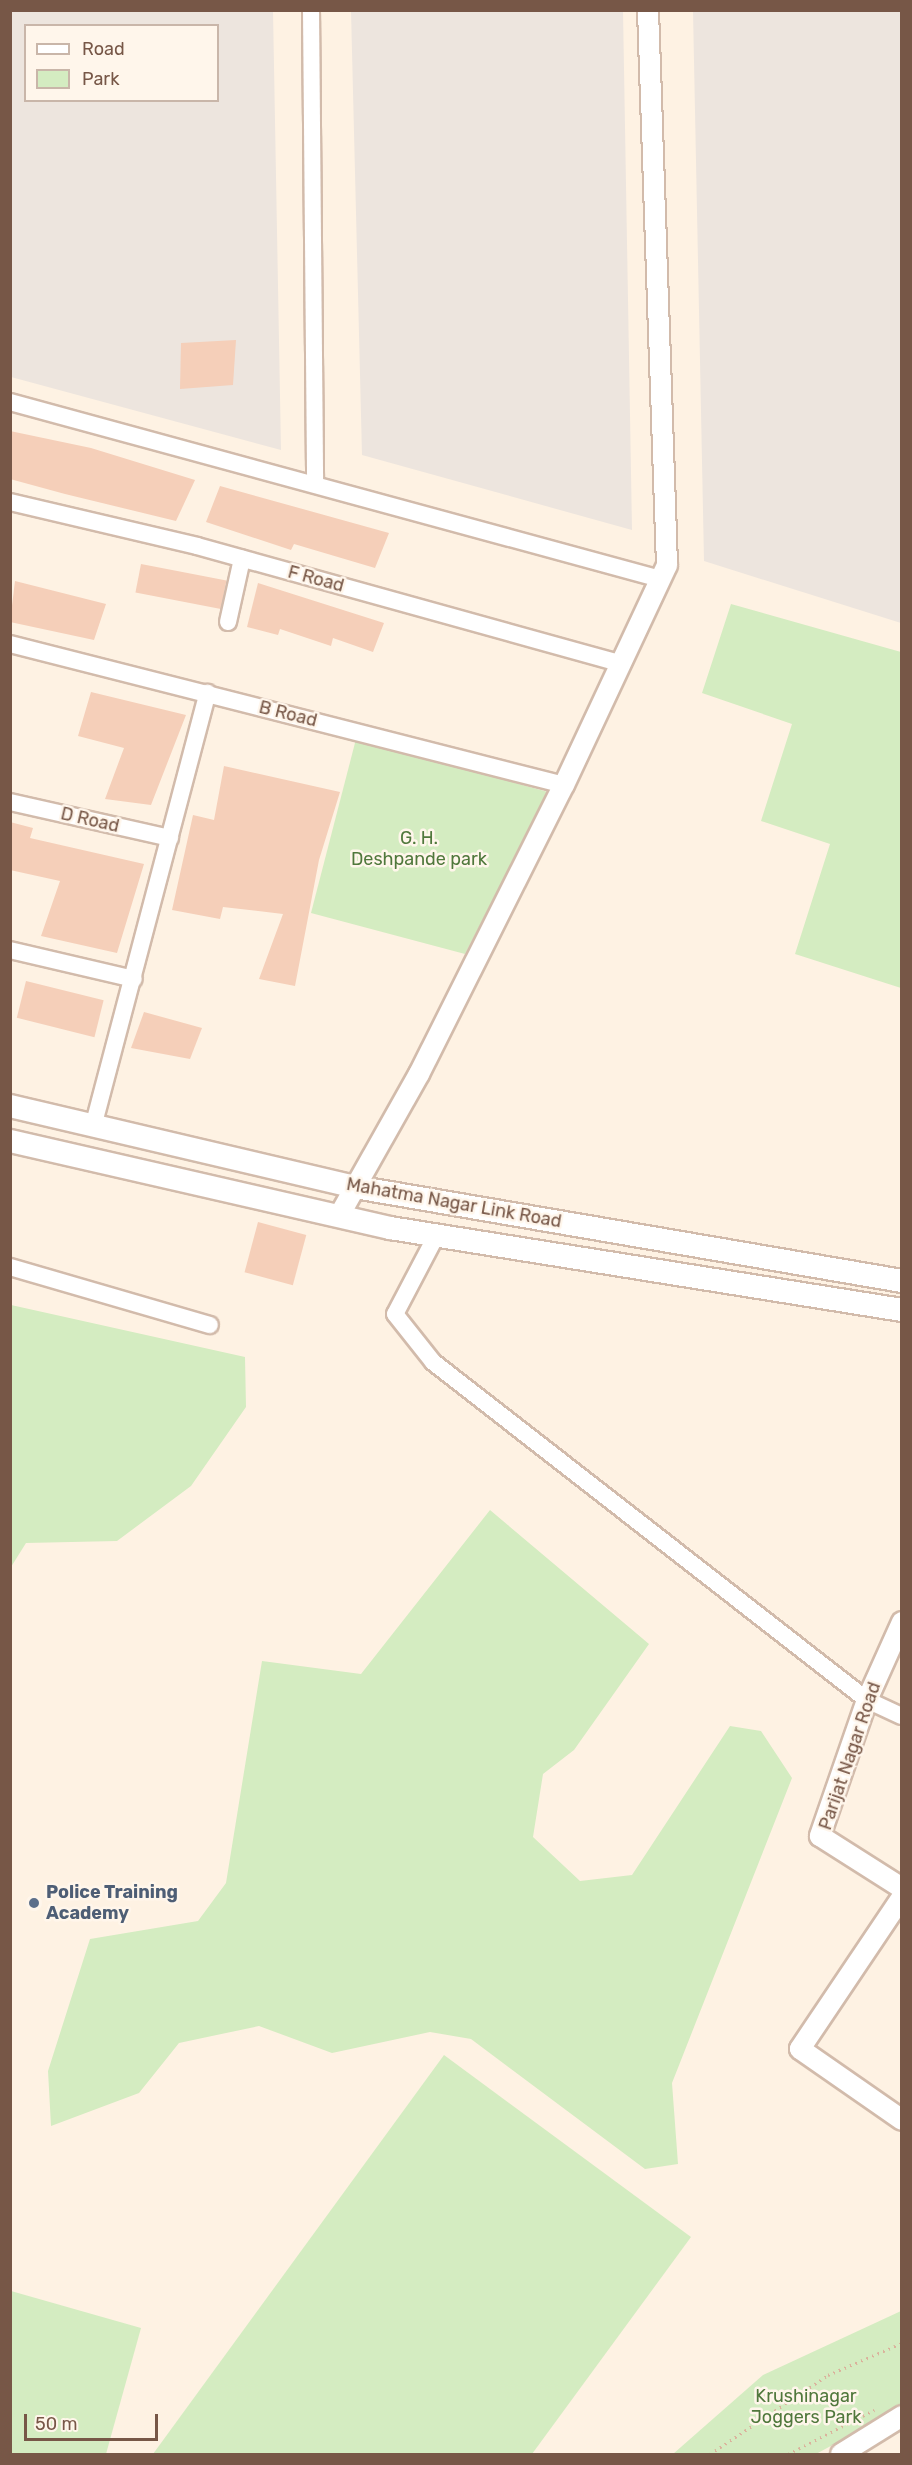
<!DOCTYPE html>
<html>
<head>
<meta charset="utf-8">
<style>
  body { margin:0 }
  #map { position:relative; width:912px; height:2465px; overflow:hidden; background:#fef2e3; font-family:Rubik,sans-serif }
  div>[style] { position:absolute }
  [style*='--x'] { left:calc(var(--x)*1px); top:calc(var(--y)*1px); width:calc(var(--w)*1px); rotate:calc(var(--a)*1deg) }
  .industrial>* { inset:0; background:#ede5de }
  .green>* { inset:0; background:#d4ecc1 }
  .building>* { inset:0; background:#f5cfb9; transform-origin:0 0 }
  .path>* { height:3px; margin-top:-1.5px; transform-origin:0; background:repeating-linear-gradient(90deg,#dab29c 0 1.5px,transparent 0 6px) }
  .roads { filter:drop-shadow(2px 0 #d2bbab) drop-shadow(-2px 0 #d2bbab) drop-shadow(0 2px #d2bbab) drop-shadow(0 -2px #d2bbab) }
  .minor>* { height:16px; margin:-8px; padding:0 8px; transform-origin:8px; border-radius:8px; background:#fff }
  .tertiary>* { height:20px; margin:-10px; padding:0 10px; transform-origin:10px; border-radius:10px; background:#fff }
  .secondary>* { height:22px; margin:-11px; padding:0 11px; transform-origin:11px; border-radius:11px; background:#fff }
  .dots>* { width:16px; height:16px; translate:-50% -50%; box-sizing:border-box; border:3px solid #fff6eb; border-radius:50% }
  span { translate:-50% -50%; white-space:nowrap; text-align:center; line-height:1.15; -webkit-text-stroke:5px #fff6eb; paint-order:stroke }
  .street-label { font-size:18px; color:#775747 }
  .park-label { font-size:18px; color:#50783c }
  .service-label { font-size:18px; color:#4e5e75; font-weight:700 }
  .left { translate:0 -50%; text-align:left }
  .frame { position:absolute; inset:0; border:12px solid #775747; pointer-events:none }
  .legend { position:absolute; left:24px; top:24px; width:195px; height:78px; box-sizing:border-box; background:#fff6eb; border:2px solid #c9b6a9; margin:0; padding:8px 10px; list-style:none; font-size:18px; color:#775747 }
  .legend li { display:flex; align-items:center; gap:12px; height:30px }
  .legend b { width:30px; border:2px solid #c9b6a9 }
  .scale { position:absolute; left:24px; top:2414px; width:134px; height:27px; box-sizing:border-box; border:3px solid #775747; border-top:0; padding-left:8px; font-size:18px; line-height:21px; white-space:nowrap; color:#775747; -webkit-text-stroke:4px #fff6eb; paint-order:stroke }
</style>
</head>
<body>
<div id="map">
  <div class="industrial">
    <i style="clip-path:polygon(evenodd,10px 11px,273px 11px,281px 450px,11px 377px,10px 11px,26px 26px,218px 26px,218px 100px,26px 100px,26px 26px)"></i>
    <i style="clip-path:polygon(351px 11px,623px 11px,632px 530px,362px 455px)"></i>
    <i style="clip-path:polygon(693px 11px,901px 11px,901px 623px,704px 561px)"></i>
  </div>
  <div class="green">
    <i style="clip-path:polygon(731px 604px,901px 652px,901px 988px,795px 954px,830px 844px,761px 821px,792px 724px,702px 693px)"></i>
    <i style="clip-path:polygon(356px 739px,548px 792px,465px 954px,311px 913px)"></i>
    <i style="clip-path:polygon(11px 1305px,245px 1357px,246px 1407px,191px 1486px,117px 1541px,26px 1543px,11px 1567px)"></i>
    <i style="clip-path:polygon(490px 1510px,649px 1644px,574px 1750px,543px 1774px,533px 1837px,580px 1881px,632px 1875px,730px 1726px,761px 1731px,792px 1778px,672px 2083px,678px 2164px,645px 2169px,471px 2039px,430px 2032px,332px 2053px,259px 2026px,179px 2043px,139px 2093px,51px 2126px,48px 2071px,90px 1939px,198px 1921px,226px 1883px,262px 1661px,361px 1674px)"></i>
    <i style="clip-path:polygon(444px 2055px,691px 2237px,532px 2454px,153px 2454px)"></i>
    <i style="clip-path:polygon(11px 2291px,141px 2328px,106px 2454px,11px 2454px)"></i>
    <i style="clip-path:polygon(901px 2311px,901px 2408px,816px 2454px,673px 2454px,763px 2375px)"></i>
  </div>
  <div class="building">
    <i style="clip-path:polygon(236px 340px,233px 385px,180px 389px,181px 343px)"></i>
    <i style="clip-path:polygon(10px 431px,91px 448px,195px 480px,176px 521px,65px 494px,10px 479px)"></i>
    <i style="clip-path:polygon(220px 486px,389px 533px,375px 568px,294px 544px,291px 550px,206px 522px)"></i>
    <i style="left:141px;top:564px;width:87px;height:29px;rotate:11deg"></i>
    <i style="clip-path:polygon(15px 581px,106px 604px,94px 640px,10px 622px)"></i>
    <i style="clip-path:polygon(258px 583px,384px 623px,373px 652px,333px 638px,331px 646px,280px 629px,278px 635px,247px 627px)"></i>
    <i style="clip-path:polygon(91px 692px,186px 715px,151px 805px,105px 799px,124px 748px,78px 736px)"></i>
    <i style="clip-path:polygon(224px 766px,340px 792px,319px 860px,295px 986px,259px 979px,283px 914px,223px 907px,220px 919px,172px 910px,193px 815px,214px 820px)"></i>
    <i style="clip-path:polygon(10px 822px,33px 828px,30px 838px,144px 864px,117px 953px,41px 936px,60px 881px,10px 870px)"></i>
    <i style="left:26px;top:981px;width:80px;height:38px;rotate:14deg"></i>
    <i style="clip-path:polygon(144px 1012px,202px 1028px,190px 1059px,131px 1048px)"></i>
    <i style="left:258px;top:1222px;width:50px;height:52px;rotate:15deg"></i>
  </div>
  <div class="path">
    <i style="--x:710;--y:2454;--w:142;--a:-33.8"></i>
    <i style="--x:828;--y:2375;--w:81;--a:-23.4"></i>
    <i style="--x:788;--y:2454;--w:97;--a:-27.1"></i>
  </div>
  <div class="roads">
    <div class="minor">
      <i style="--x:311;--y:10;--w:472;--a:89.5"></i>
      <i style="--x:10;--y:402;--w:674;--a:15.23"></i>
      <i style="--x:10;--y:502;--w:192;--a:13.2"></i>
      <i style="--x:197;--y:546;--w:438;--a:15.5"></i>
      <i style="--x:228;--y:622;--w:65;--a:-77.5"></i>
      <i style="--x:10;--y:644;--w:572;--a:14.28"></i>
      <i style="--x:10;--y:802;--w:164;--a:12.7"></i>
      <i style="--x:10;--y:950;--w:127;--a:13.2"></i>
      <i style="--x:94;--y:1123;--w:445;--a:-75.2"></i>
      <i style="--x:436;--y:1236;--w:88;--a:117.7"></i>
      <i style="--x:395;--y:1314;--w:61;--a:51.6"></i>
      <i style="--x:433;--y:1362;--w:550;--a:37.91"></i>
      <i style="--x:867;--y:1700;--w:38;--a:25"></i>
      <i style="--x:10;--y:1267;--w:208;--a:16.2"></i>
    </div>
    <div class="tertiary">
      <i style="--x:339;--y:1216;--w:163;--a:-60.6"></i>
      <i style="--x:419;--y:1074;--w:323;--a:-63.4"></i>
      <i style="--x:564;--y:785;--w:243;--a:-64.9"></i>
      <i style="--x:667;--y:565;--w:555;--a:-91.96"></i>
      <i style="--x:902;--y:1622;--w:85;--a:114.2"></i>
      <i style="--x:867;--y:1700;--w:144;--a:109.1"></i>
      <i style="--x:820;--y:1836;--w:97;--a:32.4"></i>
      <i style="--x:902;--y:1897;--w:183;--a:123.9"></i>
      <i style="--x:800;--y:2049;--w:124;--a:34.8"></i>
      <i style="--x:841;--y:2454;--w:72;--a:-31.9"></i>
    </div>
    <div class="secondary">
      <i style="--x:10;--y:1106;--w:354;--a:13.2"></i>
      <i style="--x:355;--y:1187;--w:555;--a:9.75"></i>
      <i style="--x:10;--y:1141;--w:390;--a:12.9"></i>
      <i style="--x:390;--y:1228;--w:519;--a:9.1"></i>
    </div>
  </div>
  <div class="dots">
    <i style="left:34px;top:1903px;background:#5c6f8a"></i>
  </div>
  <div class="street-label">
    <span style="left:316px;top:579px;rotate:15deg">F Road</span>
    <span style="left:288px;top:714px;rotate:14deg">B Road</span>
    <span style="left:90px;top:820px;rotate:13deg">D Road</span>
    <span style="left:454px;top:1203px;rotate:10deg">Mahatma Nagar Link Road</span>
    <span style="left:850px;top:1756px;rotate:-71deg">Parijat Nagar Road</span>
  </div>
  <div class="park-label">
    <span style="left:419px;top:849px">G. H.<br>Deshpande park</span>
    <span style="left:806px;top:2407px">Krushinagar<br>Joggers Park</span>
  </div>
  <div class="service-label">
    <span class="left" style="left:46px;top:1903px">Police Training<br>Academy</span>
  </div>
  <div class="frame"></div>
  <ul class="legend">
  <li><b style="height:8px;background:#fff"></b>Road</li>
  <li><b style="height:16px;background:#d4ecc1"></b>Park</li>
  </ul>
  <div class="scale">50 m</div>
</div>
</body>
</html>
